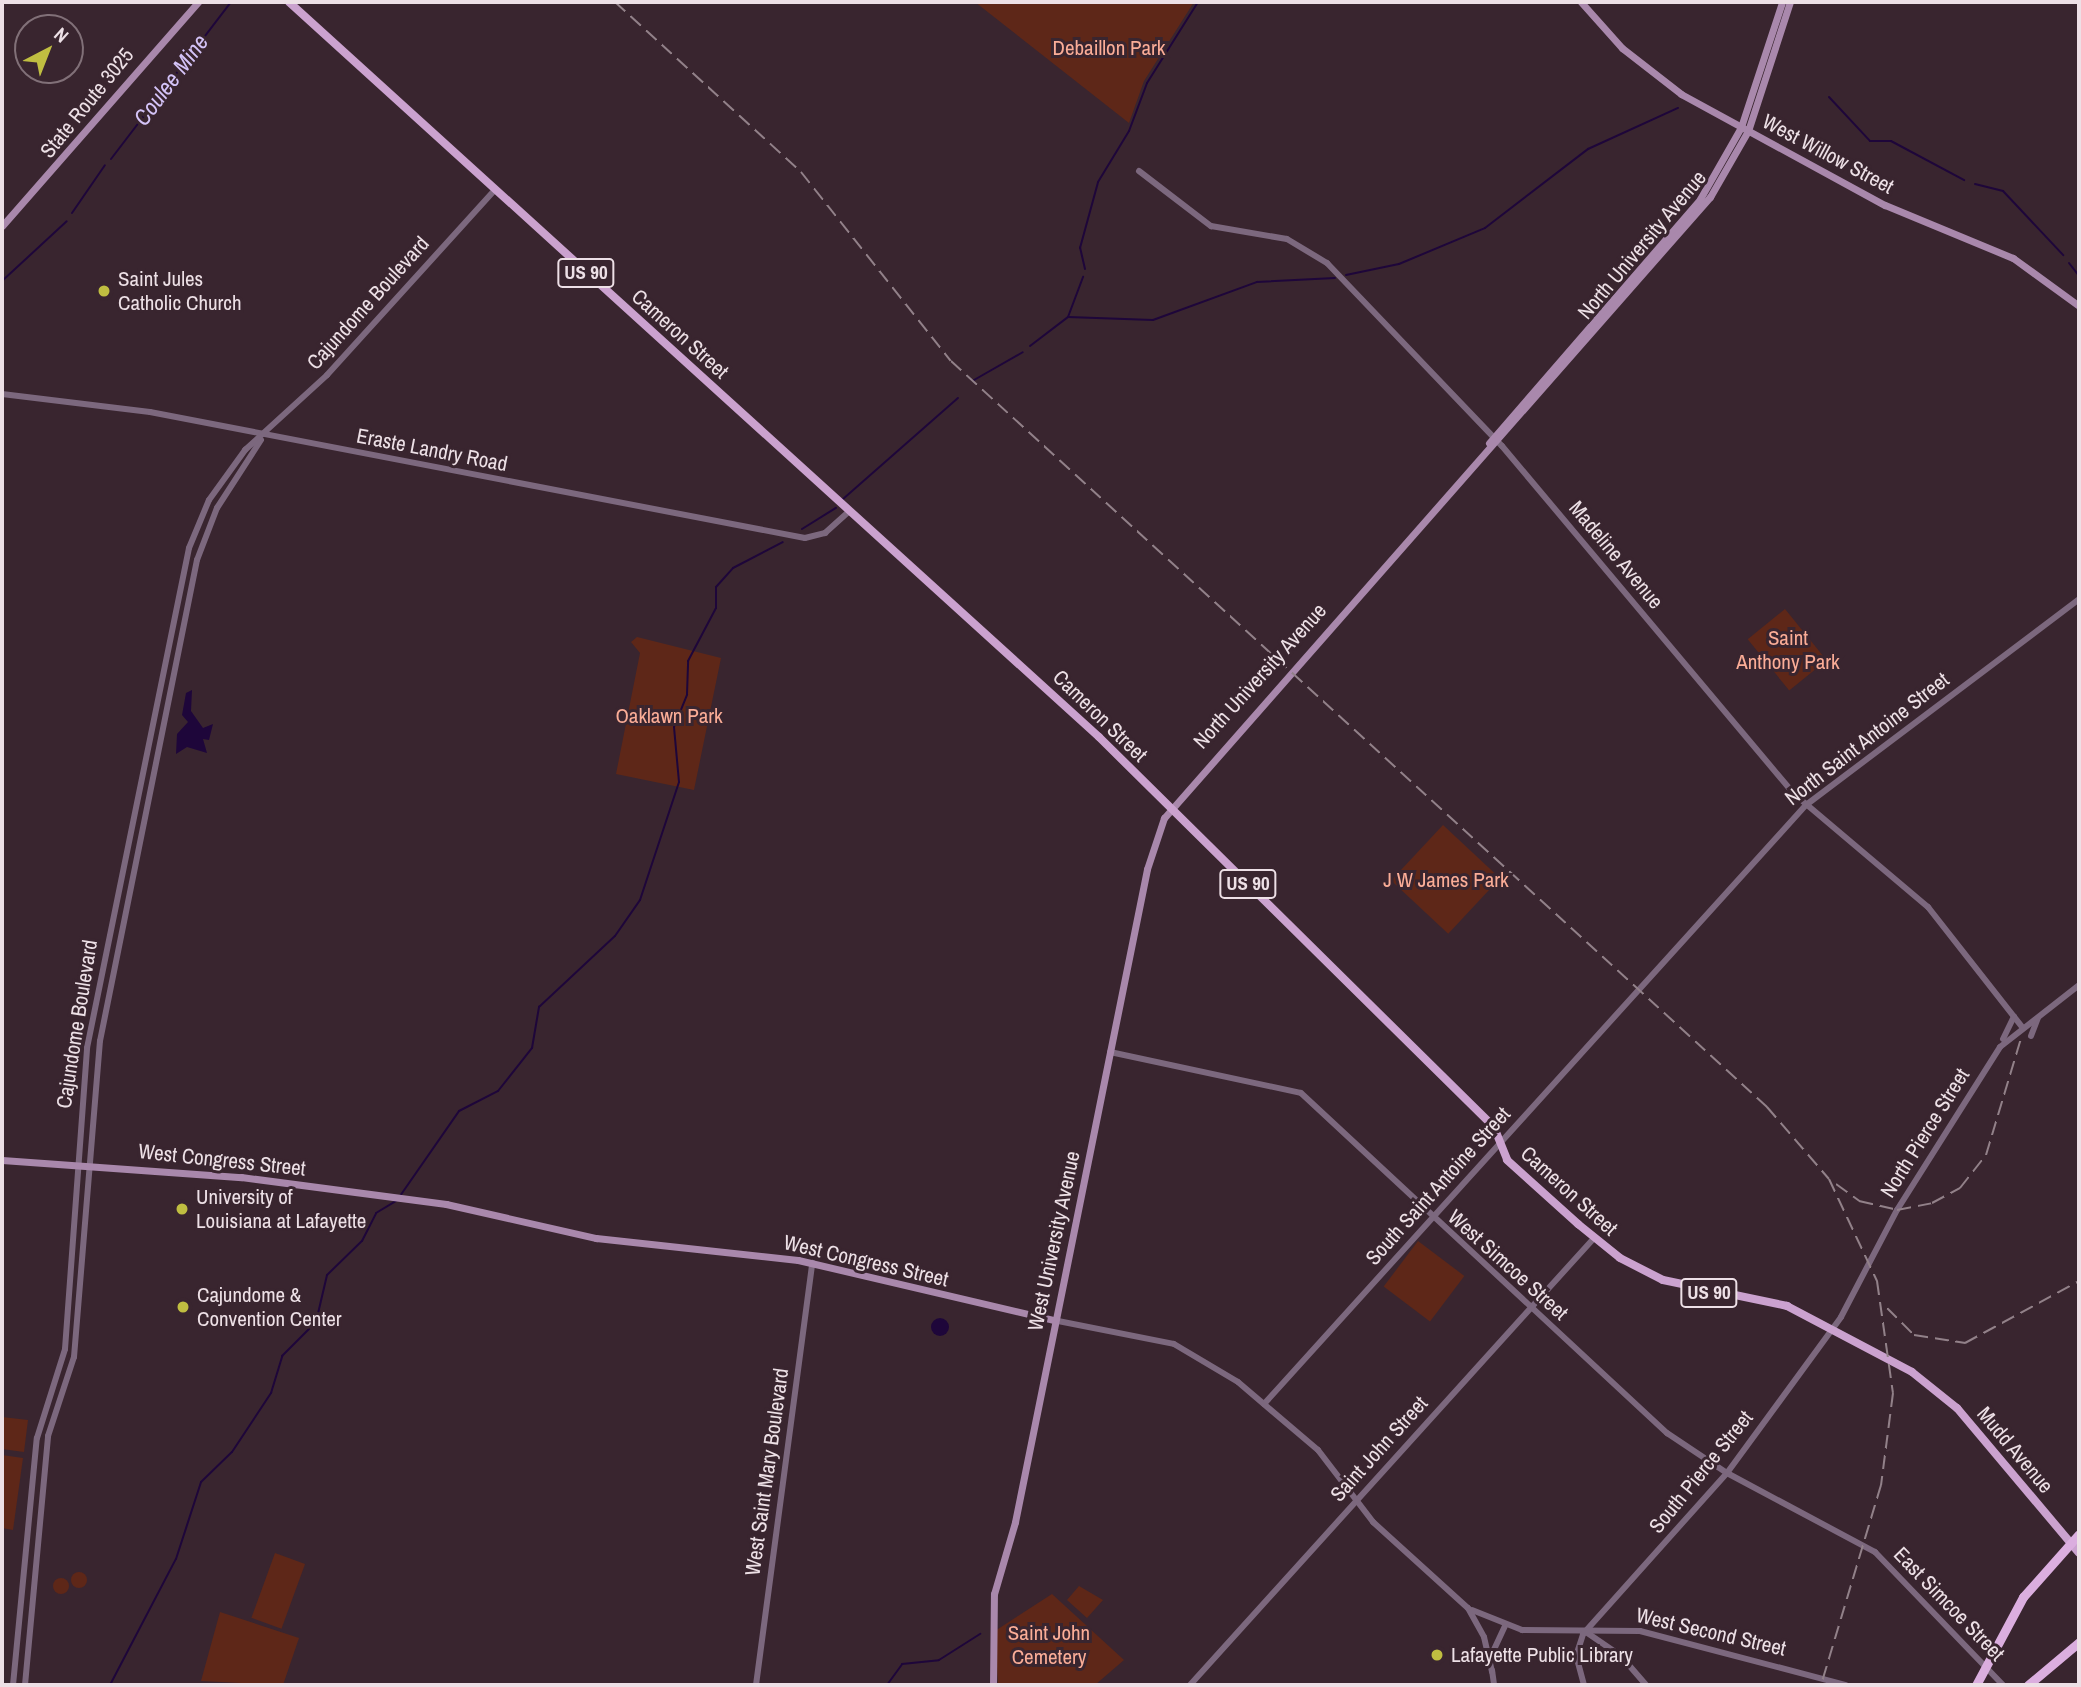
<!DOCTYPE html>
<html>
<head>
<meta charset="utf-8">
<style>
  body { margin:0 }
  #map { position:relative; width:2081px; height:1687px; overflow:hidden; background:#39252f; font-family:"Archivo Narrow",sans-serif }
  div>[style] { position:absolute }
  [style*='--x'] { left:calc(var(--x)*1px); top:calc(var(--y)*1px); width:calc(var(--w)*1px); rotate:calc(var(--a)*1deg) }
  .green>* { inset:0; background:#5e2718; transform-origin:0 0 }
  .round { border-radius:50% }
  .water>* { inset:0; background:#1e063a }
  .stream>* { height:2px; margin:-1px; padding:0 1px; transform-origin:1px; border-radius:1px; background:#1e063a }
  .tertiary>* { height:6px; margin:-3px; padding:0 3px; transform-origin:3px; border-radius:3px; background:#7c687e }
  .secondary>* { height:7px; margin:-3.5px; padding:0 3.5px; transform-origin:3.5px; border-radius:3.5px; background:#a988ac }
  .primary>* { height:8px; margin:-4px; padding:0 4px; transform-origin:4px; border-radius:4px; background:#cba2cf }
  .trunk>* { height:9px; margin:-4.5px; padding:0 4.5px; transform-origin:4.5px; border-radius:4.5px; background:#dbaedf }
  .rail>* { height:2px; margin-top:-1px; transform-origin:0; background:repeating-linear-gradient(90deg,#928189 0 14px,transparent 0 21px) }
  .dots>* { width:19px; height:19px; translate:-50% -50%; box-sizing:border-box; border:4px solid #39252f; border-radius:50% }
  span { translate:-50% -50%; white-space:nowrap; text-align:center; line-height:1.15; -webkit-text-stroke:6px #39252f; paint-order:stroke }
  .shield-label span { padding:2px 5px; background:#39252f; border:2px solid; border-radius:5px; -webkit-text-stroke-width:0 }
  .shield-label { font-size:19px; color:#ede0e6; font-weight:700 }
  .park-label { font-size:21px; color:#fbad97 }
  .street-label { font-size:21px; color:#ede0e6 }
  .poi-label { font-size:21px; color:#ede0e6 }
  .left { translate:0 -50%; text-align:left }
  .water-label { font-size:23px; color:#d4c3f7; font-style:italic }
  .frame { position:absolute; inset:0; border:4px solid #ede0e6; pointer-events:none }
  .north { position:absolute; left:14px; top:14px; width:70px; height:70px; box-sizing:border-box; background:#39252f; border:2px solid #817078; border-radius:50%; rotate:42deg; font-size:19px; font-weight:700; line-height:28px; text-align:center; color:#ede0e6 }
  .north::after { content:''; display:block; margin:auto; width:24px; height:32px; background:#c0be41; clip-path:polygon(50% 0,100% 100%,50% 72%,0 100%) }
</style>
</head>
<body>
<div id="map">
  <div class="green">
    <i style="clip-path:polygon(975px 2px,1194px 2px,1144px 81px,1129px 123px)"></i>
    <i style="left:1785px;top:609px;width:66px;height:48px;rotate:51deg"></i>
    <i style="clip-path:polygon(637px 637px,721px 658px,694px 790px,616px 774px,640px 653px,631px 642px)"></i>
    <i style="left:1443px;top:825px;width:78px;height:76px;rotate:43deg"></i>
    <i style="left:1418px;top:1241px;width:58px;height:57px;rotate:37deg"></i>
    <i style="clip-path:polygon(2px 1417px,28px 1420px,24px 1452px,2px 1449px)"></i>
    <i style="clip-path:polygon(2px 1455px,23px 1458px,13px 1530px,2px 1528px)"></i>
    <i style="left:275px;top:1553px;width:32px;height:69px;rotate:20deg"></i>
    <i class="round" style="left:71px;top:1572px;width:16px;height:16px"></i>
    <i class="round" style="left:53px;top:1578px;width:16px;height:16px"></i>
    <i style="clip-path:polygon(1079px 1586px,1103px 1600px,1087px 1618px,1067px 1600px)"></i>
    <i style="clip-path:polygon(1052px 1594px,1124px 1660px,1095px 1685px,998px 1685px,995px 1631px)"></i>
    <i style="clip-path:polygon(220px 1612px,299px 1638px,283px 1685px,201px 1681px)"></i>
  </div>
  <div class="water">
    <i style="clip-path:polygon(192px 690px,191px 711px,203px 728px,213px 724px,209px 740px,203px 739px,207px 753px,187px 747px,176px 754px,177px 734px,188px 722px,182px 715px,186px 693px)"></i>
    <i class="round" style="left:931px;top:1318px;width:18px;height:18px"></i>
  </div>
  <div class="stream">
    <i style="--x:1829;--y:97;--w:60;--a:47"></i>
    <i style="--x:1870;--y:141;--w:21;--a:0"></i>
    <i style="--x:1891;--y:141;--w:83;--a:28.1"></i>
    <i style="--x:111;--y:159;--w:198;--a:-52.6"></i>
    <i style="--x:1975;--y:184;--w:29;--a:14"></i>
    <i style="--x:2003;--y:191;--w:88;--a:46.8"></i>
    <i style="--x:72;--y:213;--w:58;--a:-55.5"></i>
    <i style="--x:2069;--y:263;--w:16;--a:52"></i>
    <i style="--x:1085;--y:269;--w:22;--a:-103"></i>
    <i style="--x:1080;--y:248;--w:68;--a:-74.7"></i>
    <i style="--x:1098;--y:182;--w:60;--a:-58.7"></i>
    <i style="--x:1129;--y:131;--w:51;--a:-69.4"></i>
    <i style="--x:1147;--y:83;--w:96;--a:-57.8"></i>
    <i style="--x:1346;--y:275;--w:54;--a:-11.7"></i>
    <i style="--x:1399;--y:264;--w:93;--a:-22.7"></i>
    <i style="--x:1485;--y:228;--w:130;--a:-37.5"></i>
    <i style="--x:1588;--y:149;--w:99;--a:-24.5"></i>
    <i style="--x:2;--y:281;--w:88;--a:-42.7"></i>
    <i style="--x:1068;--y:317;--w:43;--a:-69.4"></i>
    <i style="--x:1030;--y:346;--w:48;--a:-37.3"></i>
    <i style="--x:1068;--y:317;--w:85;--a:2"></i>
    <i style="--x:1153;--y:320;--w:111;--a:-20.1"></i>
    <i style="--x:1257;--y:282;--w:78;--a:-2.9"></i>
    <i style="--x:974;--y:380;--w:56;--a:-29.7"></i>
    <i style="--x:843;--y:499;--w:153;--a:-41.3"></i>
    <i style="--x:802;--y:529;--w:40;--a:-32"></i>
    <i style="--x:400;--y:1196;--w:103;--a:-55.2"></i>
    <i style="--x:459;--y:1111;--w:44;--a:-27.1"></i>
    <i style="--x:498;--y:1091;--w:55;--a:-51.7"></i>
    <i style="--x:532;--y:1048;--w:42;--a:-80.3"></i>
    <i style="--x:539;--y:1007;--w:104;--a:-43.1"></i>
    <i style="--x:615;--y:936;--w:44;--a:-55.2"></i>
    <i style="--x:640;--y:900;--w:124;--a:-71.7"></i>
    <i style="--x:679;--y:782;--w:55;--a:-95.2"></i>
    <i style="--x:674;--y:727;--w:35;--a:-68"></i>
    <i style="--x:687;--y:694;--w:33;--a:-88"></i>
    <i style="--x:688;--y:661;--w:60;--a:-62.2"></i>
    <i style="--x:716;--y:608;--w:21;--a:-90"></i>
    <i style="--x:716;--y:587;--w:25;--a:-48"></i>
    <i style="--x:733;--y:568;--w:56;--a:-27.5"></i>
    <i style="--x:110;--y:1685;--w:142;--a:-62.4"></i>
    <i style="--x:176;--y:1559;--w:81;--a:-72"></i>
    <i style="--x:201;--y:1482;--w:43;--a:-44.1"></i>
    <i style="--x:232;--y:1452;--w:71;--a:-56.5"></i>
    <i style="--x:271;--y:1393;--w:39;--a:-73"></i>
    <i style="--x:282;--y:1356;--w:48;--a:-45"></i>
    <i style="--x:316;--y:1322;--w:48;--a:-76.8"></i>
    <i style="--x:327;--y:1275;--w:49;--a:-44.2"></i>
    <i style="--x:362;--y:1241;--w:31;--a:-63"></i>
    <i style="--x:376;--y:1213;--w:23;--a:-31"></i>
    <i style="--x:887;--y:1685;--w:26;--a:-54"></i>
    <i style="--x:902;--y:1664;--w:37;--a:-6"></i>
    <i style="--x:939;--y:1660;--w:49;--a:-32.4"></i>
  </div>
  <div class="tertiary">
    <i style="--x:1139;--y:171;--w:91;--a:37.4"></i>
    <i style="--x:1211;--y:226;--w:77;--a:9.7"></i>
    <i style="--x:1287;--y:239;--w:47;--a:31"></i>
    <i style="--x:1327;--y:263;--w:253;--a:46.3"></i>
    <i style="--x:1502;--y:446;--w:453;--a:50"></i>
    <i style="--x:1793;--y:793;--w:177;--a:40.2"></i>
    <i style="--x:1928;--y:907;--w:154;--a:51.9"></i>
    <i style="--x:2;--y:394;--w:149;--a:6.9"></i>
    <i style="--x:150;--y:412;--w:667;--a:10.89"></i>
    <i style="--x:805;--y:538;--w:21;--a:-14"></i>
    <i style="--x:825;--y:533;--w:31;--a:-42"></i>
    <i style="--x:2031;--y:1036;--w:19;--a:-69"></i>
    <i style="--x:2003;--y:1039;--w:25;--a:-64"></i>
    <i style="--x:1110;--y:1052;--w:195;--a:12.1"></i>
    <i style="--x:1301;--y:1093;--w:500;--a:42.9"></i>
    <i style="--x:1667;--y:1433;--w:72;--a:33.7"></i>
    <i style="--x:1727;--y:1473;--w:168;--a:28.1"></i>
    <i style="--x:1875;--y:1552;--w:185;--a:46.1"></i>
    <i style="--x:1053;--y:1320;--w:123;--a:11.2"></i>
    <i style="--x:1174;--y:1344;--w:74;--a:30.7"></i>
    <i style="--x:1238;--y:1382;--w:105;--a:40.4"></i>
    <i style="--x:1318;--y:1450;--w:91;--a:52.6"></i>
    <i style="--x:1373;--y:1522;--w:128;--a:42.2"></i>
    <i style="--x:1468;--y:1608;--w:33;--a:61"></i>
    <i style="--x:1484;--y:1637;--w:36;--a:77"></i>
    <i style="--x:1264;--y:1404;--w:808;--a:-47.86"></i>
    <i style="--x:1806;--y:805;--w:342;--a:-37"></i>
    <i style="--x:1472;--y:1610;--w:54;--a:21.8"></i>
    <i style="--x:1522;--y:1630;--w:118;--a:0.5"></i>
    <i style="--x:1640;--y:1631;--w:213;--a:14.7"></i>
    <i style="--x:1586;--y:1632;--w:42;--a:34.4"></i>
    <i style="--x:1621;--y:1656;--w:38;--a:49"></i>
    <i style="--x:1491;--y:1656;--w:33;--a:-65"></i>
    <i style="--x:1492;--y:1670;--w:15;--a:82"></i>
    <i style="--x:13;--y:1685;--w:248;--a:-84.5"></i>
    <i style="--x:37;--y:1438;--w:93;--a:-72.5"></i>
    <i style="--x:65;--y:1349;--w:302;--a:-85.8"></i>
    <i style="--x:87;--y:1048;--w:510;--a:-78.47"></i>
    <i style="--x:189;--y:548;--w:52;--a:-67.4"></i>
    <i style="--x:209;--y:500;--w:62;--a:-54.2"></i>
    <i style="--x:245;--y:450;--w:111;--a:-42.4"></i>
    <i style="--x:327;--y:375;--w:250;--a:-47.8"></i>
    <i style="--x:25;--y:1685;--w:250;--a:-84.7"></i>
    <i style="--x:48;--y:1436;--w:83;--a:-71.8"></i>
    <i style="--x:74;--y:1357;--w:317;--a:-85.3"></i>
    <i style="--x:100;--y:1041;--w:491;--a:-78.6"></i>
    <i style="--x:197;--y:560;--w:56;--a:-69"></i>
    <i style="--x:217;--y:508;--w:81;--a:-57.1"></i>
    <i style="--x:756;--y:1685;--w:426;--a:-82.4"></i>
    <i style="--x:1190;--y:1685;--w:603;--a:-47.89"></i>
    <i style="--x:1584;--y:1685;--w:30;--a:-105"></i>
    <i style="--x:1576;--y:1656;--w:23;--a:-72"></i>
    <i style="--x:1583;--y:1634;--w:216;--a:-48.2"></i>
    <i style="--x:1727;--y:1473;--w:193;--a:-53.8"></i>
    <i style="--x:1841;--y:1317;--w:121;--a:-62.4"></i>
    <i style="--x:1897;--y:1210;--w:193;--a:-57.7"></i>
    <i style="--x:2000;--y:1047;--w:100;--a:-38.1"></i>
  </div>
  <div class="secondary">
    <i style="--x:1581;--y:2;--w:62;--a:48.3"></i>
    <i style="--x:1622;--y:48;--w:75;--a:37.9"></i>
    <i style="--x:1681;--y:94;--w:232;--a:28.6"></i>
    <i style="--x:1885;--y:205;--w:139;--a:22.5"></i>
    <i style="--x:2013;--y:258;--w:82;--a:36"></i>
    <i style="--x:2;--y:226;--w:298;--a:-48.8"></i>
    <i style="--x:1489;--y:443;--w:323;--a:-49.1"></i>
    <i style="--x:1700;--y:199;--w:83;--a:-60.3"></i>
    <i style="--x:1741;--y:127;--w:132;--a:-71.8"></i>
    <i style="--x:2;--y:1160;--w:240;--a:4.1"></i>
    <i style="--x:241;--y:1177;--w:207;--a:7.5"></i>
    <i style="--x:446;--y:1204;--w:154;--a:12.8"></i>
    <i style="--x:596;--y:1238;--w:203;--a:6.2"></i>
    <i style="--x:798;--y:1260;--w:262;--a:13.2"></i>
    <i style="--x:993;--y:1685;--w:91;--a:-89.4"></i>
    <i style="--x:994;--y:1594;--w:75;--a:-73.7"></i>
    <i style="--x:1015;--y:1522;--w:666;--a:-78.57"></i>
    <i style="--x:1147;--y:869;--w:54;--a:-71.6"></i>
    <i style="--x:1164;--y:818;--w:827;--a:-48.68"></i>
    <i style="--x:1710;--y:197;--w:76;--a:-60.1"></i>
    <i style="--x:1748;--y:131;--w:136;--a:-72"></i>
  </div>
  <div class="primary">
    <i style="--x:289;--y:2;--w:1094;--a:42.22"></i>
    <i style="--x:1099;--y:737;--w:555;--a:44.64"></i>
    <i style="--x:1494;--y:1127;--w:35;--a:68"></i>
    <i style="--x:1507;--y:1160;--w:96;--a:42"></i>
    <i style="--x:1578;--y:1224;--w:54;--a:39"></i>
    <i style="--x:1620;--y:1258;--w:48;--a:27.1"></i>
    <i style="--x:1663;--y:1280;--w:127;--a:11.8"></i>
    <i style="--x:1787;--y:1306;--w:141;--a:27.8"></i>
    <i style="--x:1912;--y:1372;--w:58;--a:38.7"></i>
    <i style="--x:1957;--y:1408;--w:189;--a:49.9"></i>
  </div>
  <div class="trunk">
    <i style="--x:1976;--y:1685;--w:100;--a:-61.9"></i>
    <i style="--x:2023;--y:1597;--w:84;--a:-48.4"></i>
    <i style="--x:2028;--y:1685;--w:67;--a:-40.1"></i>
  </div>
  <div class="rail">
    <i style="--x:615;--y:2;--w:252;--a:42.4"></i>
    <i style="--x:801;--y:172;--w:241;--a:51.6"></i>
    <i style="--x:951;--y:361;--w:1106;--a:42.43"></i>
    <i style="--x:1767;--y:1107;--w:95;--a:49.3"></i>
    <i style="--x:1829;--y:1179;--w:113;--a:64.8"></i>
    <i style="--x:1877;--y:1281;--w:113;--a:81.9"></i>
    <i style="--x:1893;--y:1393;--w:93;--a:97.4"></i>
    <i style="--x:1881;--y:1485;--w:209;--a:106.7"></i>
    <i style="--x:1836;--y:1184;--w:29;--a:36"></i>
    <i style="--x:1859;--y:1201;--w:39;--a:13"></i>
    <i style="--x:1897;--y:1210;--w:36;--a:-11"></i>
    <i style="--x:1932;--y:1203;--w:32;--a:-28"></i>
    <i style="--x:1960;--y:1188;--w:42;--a:-51.8"></i>
    <i style="--x:1986;--y:1155;--w:125;--a:-73.3"></i>
    <i style="--x:1887;--y:1308;--w:38;--a:45"></i>
    <i style="--x:1914;--y:1335;--w:52;--a:8.9"></i>
    <i style="--x:1965;--y:1343;--w:130;--a:-28.5"></i>
  </div>
  <div class="dots">
    <i style="left:104px;top:291px;background:#c0be41"></i>
    <i style="left:182px;top:1209px;background:#c0be41"></i>
    <i style="left:183px;top:1307px;background:#c0be41"></i>
    <i style="left:1437px;top:1655px;background:#c0be41"></i>
  </div>
  <div class="shield-label">
    <span style="left:586px;top:273px">US 90</span>
    <span style="left:1248px;top:884px">US 90</span>
    <span style="left:1709px;top:1293px">US 90</span>
  </div>
  <div class="park-label">
    <span style="left:1109px;top:48px">Debaillon Park</span>
    <span style="left:1788px;top:650px">Saint<br>Anthony Park</span>
    <span style="left:669px;top:716px">Oaklawn Park</span>
    <span style="left:1446px;top:880px">J W James Park</span>
    <span style="left:1049px;top:1645px">Saint John<br>Cemetery</span>
  </div>
  <div class="street-label">
    <span style="left:87px;top:103px;rotate:-51deg">State Route 3025</span>
    <span style="left:1828px;top:154px;rotate:28deg">West Willow Street</span>
    <span style="left:1642px;top:245px;rotate:-50deg">North University Avenue</span>
    <span style="left:368px;top:303px;rotate:-48deg">Cajundome Boulevard</span>
    <span style="left:680px;top:334px;rotate:42deg">Cameron Street</span>
    <span style="left:432px;top:450px;rotate:11deg">Eraste Landry Road</span>
    <span style="left:1616px;top:555px;rotate:50deg">Madeline Avenue</span>
    <span style="left:1260px;top:676px;rotate:-48deg">North University Avenue</span>
    <span style="left:1100px;top:716px;rotate:44deg">Cameron Street</span>
    <span style="left:1867px;top:739px;rotate:-38deg">North Saint Antoine Street</span>
    <span style="left:77px;top:1024px;rotate:-81deg">Cajundome Boulevard</span>
    <span style="left:1925px;top:1133px;rotate:-58deg">North Pierce Street</span>
    <span style="left:222px;top:1160px;rotate:6deg">West Congress Street</span>
    <span style="left:1438px;top:1186px;rotate:-48deg">South Saint Antoine Street</span>
    <span style="left:1569px;top:1191px;rotate:42deg">Cameron Street</span>
    <span style="left:1054px;top:1241px;rotate:-78deg">West University Avenue</span>
    <span style="left:866px;top:1261px;rotate:13deg">West Congress Street</span>
    <span style="left:1508px;top:1265px;rotate:42deg">West Simcoe Street</span>
    <span style="left:1379px;top:1449px;rotate:-48deg">Saint John Street</span>
    <span style="left:2015px;top:1450px;rotate:50deg">Mudd Avenue</span>
    <span style="left:767px;top:1472px;rotate:-82deg">West Saint Mary Boulevard</span>
    <span style="left:1701px;top:1472px;rotate:-51deg">South Pierce Street</span>
    <span style="left:1949px;top:1604px;rotate:46deg">East Simcoe Street</span>
    <span style="left:1711px;top:1632px;rotate:13deg">West Second Street</span>
  </div>
  <div class="poi-label">
    <span class="left" style="left:118px;top:291px">Saint Jules<br>Catholic Church</span>
    <span class="left" style="left:196px;top:1209px">University of<br>Louisiana at Lafayette</span>
    <span class="left" style="left:197px;top:1307px">Cajundome &amp;<br>Convention Center</span>
    <span class="left" style="left:1451px;top:1655px">Lafayette Public Library</span>
  </div>
  <div class="water-label">
    <span style="left:171px;top:80px;rotate:-53deg">Coulee Mine</span>
  </div>
  <div class="frame"></div>
  <div class="north">N</div>
</div>
</body>
</html>
